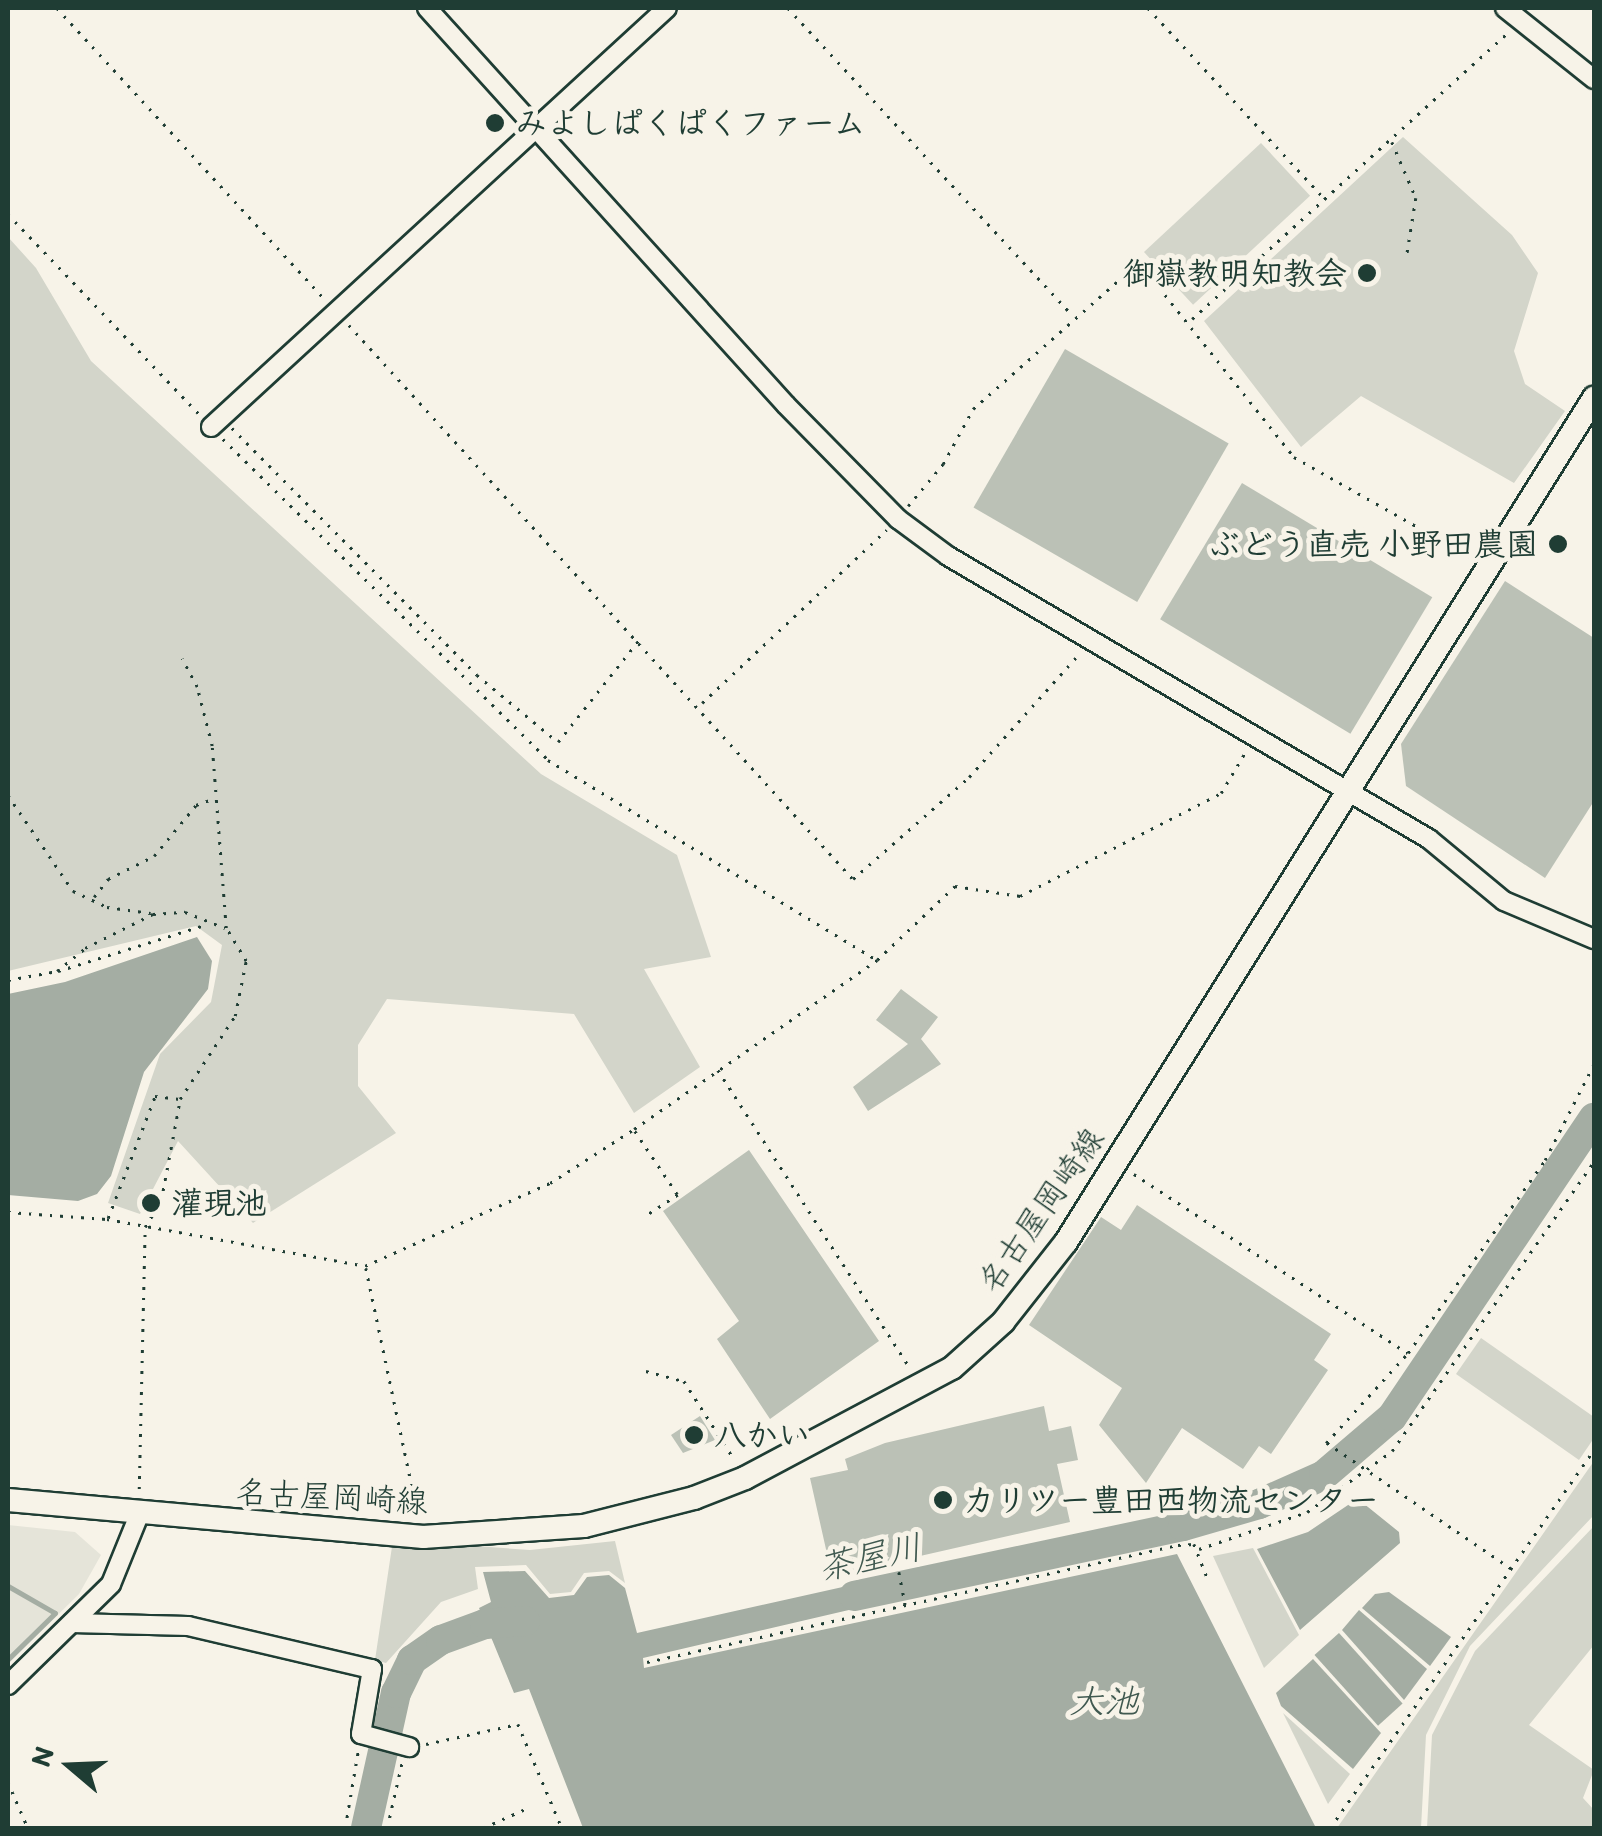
<!DOCTYPE html>
<html>
<head>
<meta charset="utf-8">
<style>
  body { margin:0 }
  #map { position:relative; width:1602px; height:1836px; overflow:hidden; background:#f7f3e8; font-family:Itim,"Klee One",sans-serif }
  div>[style] { position:absolute }
  [style*='--x'] { left:calc(var(--x)*1px); top:calc(var(--y)*1px); width:calc(var(--w)*1px); rotate:calc(var(--a)*1deg) }
  .built>* { inset:0; background:#e5e4d9 }
  .green>* { inset:0; background:#d3d5ca; transform-origin:0 0 }
  .water>* { inset:0; background:#a4ada3; transform-origin:0 0 }
  .stream>* { height:5px; margin:-2.5px; padding:0 2.5px; transform-origin:2.5px; border-radius:2.5px; background:#a4ada3 }
  .river>* { height:30px; margin:-15px; padding:0 15px; transform-origin:15px; border-radius:15px; background:#a4ada3 }
  .building>* { inset:0; background:#bbc1b6; transform-origin:0 0 }
  .path>* { height:2.5px; margin-top:-1.25px; transform-origin:0; background:repeating-linear-gradient(90deg,#1f3d34 0 2.5px,transparent 0 10.5px) }
  .roads { filter:drop-shadow(2px 0 #1f3d34) drop-shadow(-2px 0 #1f3d34) drop-shadow(0 2px #1f3d34) drop-shadow(0 -2px #1f3d34) }
  .minor>* { height:18px; margin:-9px; padding:0 9px; transform-origin:9px; border-radius:9px; background:#f7f3e8 }
  .major>* { height:22px; margin:-11px; padding:0 11px; transform-origin:11px; border-radius:11px; background:#f7f3e8 }
  .dots>* { width:28px; height:28px; translate:-50% -50%; box-sizing:border-box; border:5px solid #f7f3e8; border-radius:50% }
  span { translate:-50% -50%; white-space:nowrap; text-align:center; line-height:1.15; -webkit-text-stroke:10px #f7f3e8; paint-order:stroke }
  .poi-label { font-size:32px; color:#1f3d34; font-weight:700 }
  .left { translate:0 -50%; text-align:left }
  .right { translate:-100% -50%; text-align:right }
  .street-label { font-size:32px; color:#1f3d34 }
  .water-label { font-size:35px; color:#405950; font-style:italic }
  .frame { position:absolute; inset:0; border:10px solid #1f3d34; pointer-events:none }
  .north { position:absolute; left:20px; top:1716px; width:100px; height:100px; -webkit-text-stroke:8px #f7f3e8; paint-order:stroke; rotate:289deg; font-size:28px; font-weight:700; line-height:40px; text-align:center; color:#1f3d34 }
  .north::after { content:''; display:block; margin:auto; width:35px; height:45px; background:#1f3d34; clip-path:polygon(50% 0,100% 100%,50% 72%,0 100%) }
</style>
</head>
<body>
<div id="map">
  <div class="built">
    <i style="clip-path:polygon(8px 1525px,75px 1532px,101px 1555px,79px 1594px,8px 1664px)"></i>
  </div>
  <div class="green">
    <i style="clip-path:polygon(1403px 137px,1512px 235px,1538px 273px,1514px 351px,1525px 384px,1565px 411px,1514px 483px,1361px 396px,1301px 447px,1204px 321px)"></i>
    <i style="left:1261px;top:143px;width:72px;height:160px;rotate:47deg"></i>
    <i style="clip-path:polygon(8px 237px,36px 268px,91px 361px,541px 774px,677px 855px,711px 957px,644px 969px,700px 1067px,634px 1113px,574px 1014px,387px 999px,358px 1045px,358px 1086px,396px 1133px,253px 1223px,178px 1141px,140px 1214px,108px 1203px,160px 1054px,211px 1002px,222px 945px,196px 926px,8px 971px)"></i>
    <i style="clip-path:polygon(1481px 1338px,1594px 1417px,1594px 1438px,1579px 1460px,1456px 1374px)"></i>
    <i style="clip-path:polygon(1594px 1461px,1594px 1515px,1470px 1646px,1426px 1735px,1421px 1828px,1337px 1828px)"></i>
    <i style="clip-path:polygon(1594px 1526px,1594px 1645px,1529px 1725px,1594px 1770px,1583px 1798px,1594px 1810px,1594px 1828px,1427px 1828px,1432px 1735px,1475px 1651px)"></i>
    <i style="clip-path:polygon(393px 1540px,530px 1550px,615px 1541px,625px 1583px,609px 1571px,584px 1573px,571px 1592px,550px 1594px,526px 1565px,475px 1567px,478px 1589px,441px 1602px,386px 1663px,375px 1660px)"></i>
    <i style="clip-path:polygon(1253px 1548px,1299px 1635px,1264px 1668px,1213px 1556px)"></i>
    <i style="clip-path:polygon(1283px 1713px,1350px 1774px,1328px 1804px)"></i>
  </div>
  <div class="water">
    <i style="clip-path:polygon(197px 937px,212px 961px,208px 989px,144px 1072px,111px 1176px,97px 1194px,78px 1201px,8px 1195px,8px 994px,65px 982px)"></i>
    <i style="clip-path:polygon(1351px 1503px,1363px 1503px,1399px 1532px,1400px 1543px,1300px 1630px,1257px 1549px,1308px 1532px)"></i>
    <i style="clip-path:polygon(1177px 1554px,1316px 1828px,583px 1828px,529px 1689px,514px 1693px,479px 1608px,491px 1602px,483px 1572px,525px 1571px,549px 1598px,574px 1595px,587px 1577px,609px 1575px,625px 1588px,637px 1633px,892px 1576px,896px 1599px,643px 1658px,644px 1668px)"></i>
    <i style="clip-path:polygon(1389px 1592px,1451px 1637px,1430px 1666px,1362px 1608px,1375px 1594px)"></i>
    <i style="clip-path:polygon(1359px 1610px,1427px 1669px,1404px 1700px,1342px 1630px)"></i>
    <i style="left:1339px;top:1633px;width:95px;height:33px;rotate:48deg"></i>
    <i style="clip-path:polygon(1313px 1659px,1381px 1733px,1353px 1769px,1281px 1706px,1276px 1693px)"></i>
  </div>
  <div class="stream">
    <i style="--x:8;--y:1586;--w:54;--a:29.9"></i>
    <i style="--x:55;--y:1613;--w:66;--a:135.6"></i>
  </div>
  <div class="river">
    <i style="--x:854;--y:1596;--w:336;--a:-12"></i>
    <i style="--x:1183;--y:1526;--w:79;--a:-16.1"></i>
    <i style="--x:1259;--y:1504;--w:71;--a:-24"></i>
    <i style="--x:1324;--y:1475;--w:89;--a:-40.5"></i>
    <i style="--x:1392;--y:1417;--w:361;--a:-56"></i>
    <i style="--x:366;--y:1828;--w:138;--a:-77.5"></i>
    <i style="--x:396;--y:1693;--w:37;--a:-64"></i>
    <i style="--x:412;--y:1660;--w:35;--a:-35"></i>
    <i style="--x:441;--y:1640;--w:47;--a:-20"></i>
    <i style="--x:485;--y:1624;--w:40;--a:-4.3"></i>
  </div>
  <div class="building">
    <i style="left:1065px;top:349px;width:189px;height:183px;rotate:30deg"></i>
    <i style="left:1242px;top:483px;width:222px;height:159px;rotate:31deg"></i>
    <i style="clip-path:polygon(1505px 581px,1594px 638px,1594px 801px,1545px 878px,1406px 786px,1401px 744px)"></i>
    <i style="clip-path:polygon(901px 989px,938px 1017px,921px 1039px,941px 1064px,868px 1111px,853px 1087px,908px 1044px,876px 1020px)"></i>
    <i style="clip-path:polygon(749px 1150px,879px 1341px,770px 1419px,717px 1339px,739px 1321px,663px 1211px)"></i>
    <i style="clip-path:polygon(1137px 1205px,1331px 1334px,1314px 1360px,1328px 1370px,1271px 1454px,1259px 1446px,1243px 1469px,1182px 1428px,1146px 1483px,1099px 1425px,1122px 1388px,1029px 1325px,1101px 1217px,1121px 1230px)"></i>
    <i style="clip-path:polygon(1044px 1406px,1049px 1431px,1071px 1426px,1078px 1460px,1057px 1464px,1070px 1522px,832px 1576px,810px 1478px,848px 1470px,845px 1459px,885px 1443px)"></i>
    <i style="clip-path:polygon(700px 1416px,715px 1440px,683px 1453px,671px 1435px)"></i>
  </div>
  <div class="path">
    <i style="--x:57;--y:8;--w:393;--a:47.4"></i>
    <i style="--x:788;--y:8;--w:418;--a:47.2"></i>
    <i style="--x:1148;--y:8;--w:255;--a:47.2"></i>
    <i style="--x:1392;--y:142;--w:61;--a:66.8"></i>
    <i style="--x:1416;--y:198;--w:58;--a:99"></i>
    <i style="--x:8;--y:214;--w:278;--a:46.3"></i>
    <i style="--x:1192;--y:319;--w:427;--a:-42.2"></i>
    <i style="--x:349;--y:325;--w:749;--a:47.71"></i>
    <i style="--x:853;--y:879;--w:154;--a:-41.3"></i>
    <i style="--x:969;--y:777;--w:164;--a:-48.2"></i>
    <i style="--x:232;--y:428;--w:348;--a:45.2"></i>
    <i style="--x:477;--y:675;--w:105;--a:39.6"></i>
    <i style="--x:558;--y:742;--w:129;--a:-51.6"></i>
    <i style="--x:223;--y:439;--w:457;--a:44.6"></i>
    <i style="--x:548;--y:760;--w:385;--a:31.3"></i>
    <i style="--x:908;--y:506;--w:55;--a:-50.2"></i>
    <i style="--x:943;--y:464;--w:63;--a:-61.4"></i>
    <i style="--x:973;--y:409;--w:222;--a:-41.5"></i>
    <i style="--x:1139;--y:262;--w:249;--a:51.5"></i>
    <i style="--x:1294;--y:457;--w:203;--a:29.5"></i>
    <i style="--x:702;--y:703;--w:253;--a:-43.2"></i>
    <i style="--x:8;--y:795;--w:116;--a:55.9"></i>
    <i style="--x:73;--y:891;--w:38;--a:25"></i>
    <i style="--x:107;--y:907;--w:44;--a:7.8"></i>
    <i style="--x:94;--y:897;--w:23;--a:-52"></i>
    <i style="--x:108;--y:879;--w:51;--a:-26.6"></i>
    <i style="--x:154;--y:856;--w:66;--a:-50.5"></i>
    <i style="--x:196;--y:805;--w:20;--a:-20"></i>
    <i style="--x:58;--y:971;--w:157;--a:-17.4"></i>
    <i style="--x:8;--y:980;--w:50;--a:-10.4"></i>
    <i style="--x:57;--y:971;--w:36;--a:-39"></i>
    <i style="--x:85;--y:948;--w:76;--a:-26.6"></i>
    <i style="--x:153;--y:914;--w:32;--a:-4"></i>
    <i style="--x:185;--y:912;--w:43;--a:21.8"></i>
    <i style="--x:718;--y:1070;--w:356;--a:57.2"></i>
    <i style="--x:635;--y:1131;--w:77;--a:56.1"></i>
    <i style="--x:678;--y:1195;--w:37;--a:147"></i>
    <i style="--x:1134;--y:1174;--w:327;--a:33.2"></i>
    <i style="--x:8;--y:1212;--w:99;--a:4"></i>
    <i style="--x:107;--y:1219;--w:262;--a:10.3"></i>
    <i style="--x:365;--y:1266;--w:203;--a:-24.2"></i>
    <i style="--x:550;--y:1183;--w:100;--a:-32.7"></i>
    <i style="--x:634;--y:1129;--w:296;--a:-34.8"></i>
    <i style="--x:877;--y:960;--w:108;--a:-43.5"></i>
    <i style="--x:955;--y:886;--w:66;--a:8.7"></i>
    <i style="--x:1020;--y:896;--w:226;--a:-27.1"></i>
    <i style="--x:1221;--y:793;--w:49;--a:-59.2"></i>
    <i style="--x:108;--y:1218;--w:131;--a:-68.9"></i>
    <i style="--x:155;--y:1096;--w:25;--a:7"></i>
    <i style="--x:366;--y:1268;--w:251;--a:78.1"></i>
    <i style="--x:646;--y:1371;--w:39;--a:15"></i>
    <i style="--x:684;--y:1381;--w:93;--a:57.3"></i>
    <i style="--x:139;--y:1489;--w:262;--a:-88.7"></i>
    <i style="--x:145;--y:1227;--w:31;--a:-58"></i>
    <i style="--x:161;--y:1201;--w:104;--a:-79.4"></i>
    <i style="--x:180;--y:1099;--w:100;--a:-56.5"></i>
    <i style="--x:235;--y:1016;--w:56;--a:-78.7"></i>
    <i style="--x:246;--y:961;--w:39;--a:-121"></i>
    <i style="--x:226;--y:928;--w:183;--a:-94.4"></i>
    <i style="--x:212;--y:746;--w:61;--a:-104.3"></i>
    <i style="--x:197;--y:687;--w:32;--a:-118"></i>
    <i style="--x:1199;--y:1549;--w:114;--a:-18.9"></i>
    <i style="--x:1307;--y:1512;--w:105;--a:-35.7"></i>
    <i style="--x:1392;--y:1451;--w:353;--a:-55.1"></i>
    <i style="--x:1511;--y:1569;--w:224;--a:-145.7"></i>
    <i style="--x:1326;--y:1443;--w:122;--a:-47.7"></i>
    <i style="--x:1408;--y:1353;--w:237;--a:-54.6"></i>
    <i style="--x:1545;--y:1160;--w:108;--a:-63"></i>
    <i style="--x:899;--y:1572;--w:33;--a:79"></i>
    <i style="--x:647;--y:1662;--w:544;--a:-12.43"></i>
    <i style="--x:1178;--y:1545;--w:16;--a:-4"></i>
    <i style="--x:1194;--y:1544;--w:41;--a:68.5"></i>
    <i style="--x:426;--y:1744;--w:94;--a:-12.3"></i>
    <i style="--x:518;--y:1724;--w:113;--a:67.1"></i>
    <i style="--x:8;--y:1782;--w:50;--a:66.5"></i>
    <i style="--x:345;--y:1828;--w:78;--a:-80.4"></i>
    <i style="--x:387;--y:1828;--w:68;--a:-77.2"></i>
    <i style="--x:483;--y:1828;--w:46;--a:-24.3"></i>
    <i style="--x:1330;--y:1828;--w:461;--a:-55.1"></i>
  </div>
  <div class="roads">
    <div class="minor">
      <i style="--x:427;--y:8;--w:535;--a:47.88"></i>
      <i style="--x:786;--y:405;--w:160;--a:45.5"></i>
      <i style="--x:898;--y:519;--w:62;--a:36.5"></i>
      <i style="--x:948;--y:556;--w:558;--a:30.47"></i>
      <i style="--x:1429;--y:839;--w:97;--a:39.6"></i>
      <i style="--x:1504;--y:901;--w:98;--a:22.9"></i>
      <i style="--x:1505;--y:8;--w:114;--a:38.6"></i>
      <i style="--x:211;--y:427;--w:619;--a:-42.58"></i>
      <i style="--x:72;--y:1623;--w:116;--a:1.5"></i>
      <i style="--x:188;--y:1626;--w:189;--a:13.2"></i>
      <i style="--x:372;--y:1669;--w:66;--a:99.6"></i>
      <i style="--x:361;--y:1734;--w:50;--a:15.2"></i>
      <i style="--x:8;--y:1685;--w:144;--a:-44.4"></i>
      <i style="--x:111;--y:1584;--w:74;--a:-67.9"></i>
    </div>
    <div class="major">
      <i style="--x:8;--y:1500;--w:417;--a:5.1"></i>
      <i style="--x:423;--y:1537;--w:161;--a:-3.9"></i>
      <i style="--x:584;--y:1526;--w:114;--a:-14.3"></i>
      <i style="--x:694;--y:1498;--w:55;--a:-21.4"></i>
      <i style="--x:745;--y:1478;--w:234;--a:-28"></i>
      <i style="--x:952;--y:1368;--w:69;--a:-42"></i>
      <i style="--x:1003;--y:1322;--w:102;--a:-51.8"></i>
      <i style="--x:1066;--y:1242;--w:996;--a:-57.97"></i>
    </div>
  </div>
  <div class="dots">
    <i style="left:495px;top:123px;background:#1f3d34"></i>
    <i style="left:1367px;top:273px;background:#1f3d34"></i>
    <i style="left:1558px;top:544px;background:#1f3d34"></i>
    <i style="left:151px;top:1203px;background:#1f3d34"></i>
    <i style="left:694px;top:1435px;background:#1f3d34"></i>
    <i style="left:943px;top:1500px;background:#1f3d34"></i>
  </div>
  <div class="poi-label">
    <span class="left" style="left:515px;top:123px">みよしぱくぱくファーム</span>
    <span class="right" style="left:1347px;top:273px">御嶽教明知教会</span>
    <span class="right" style="left:1538px;top:544px">ぶどう直売 小野田農園</span>
    <span class="left" style="left:171px;top:1203px">灌現池</span>
    <span class="left" style="left:714px;top:1435px">八かい</span>
    <span class="left" style="left:963px;top:1500px">カリツー豊田西物流センター</span>
  </div>
  <div class="street-label">
    <span style="left:1041px;top:1210px;rotate:-55deg">名古屋岡崎線</span>
    <span style="left:332px;top:1497px;rotate:3deg">名古屋岡崎線</span>
  </div>
  <div class="water-label">
    <span style="left:870px;top:1557px;rotate:-12deg">茶屋川</span>
    <span style="left:1104px;top:1701px">大池</span>
  </div>
  <div class="frame"></div>
  <div class="north">N</div>
</div>
</body>
</html>
